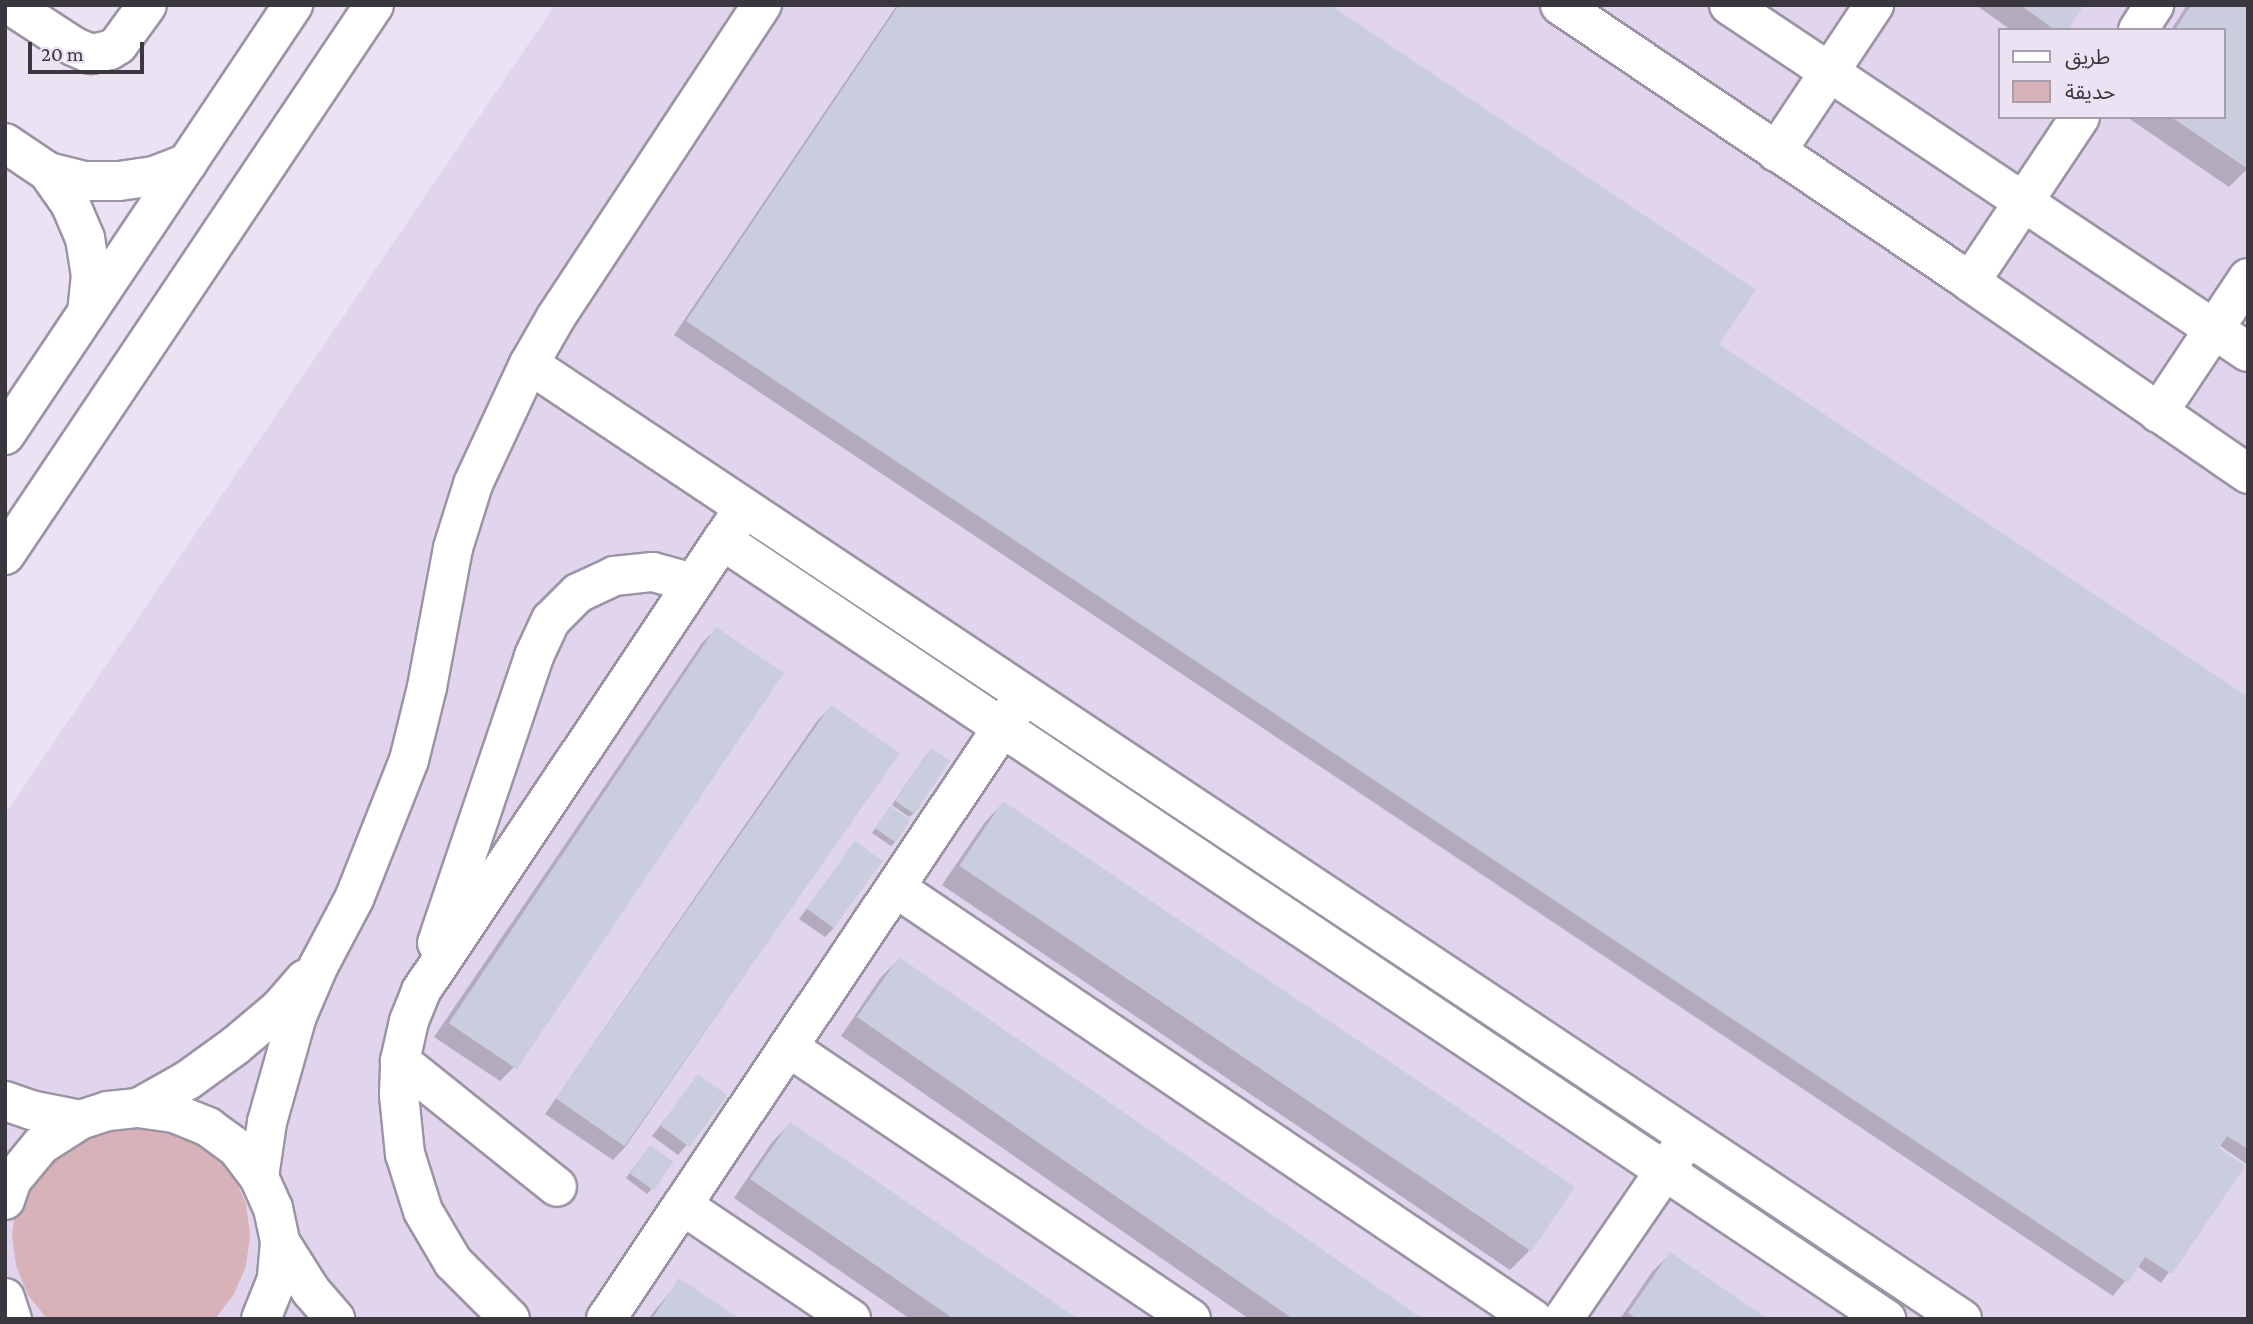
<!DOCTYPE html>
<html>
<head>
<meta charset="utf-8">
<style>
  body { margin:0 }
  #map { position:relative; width:2253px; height:1324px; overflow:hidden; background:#ebe3f4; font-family:"Crimson Pro","Noto Sans Arabic",serif }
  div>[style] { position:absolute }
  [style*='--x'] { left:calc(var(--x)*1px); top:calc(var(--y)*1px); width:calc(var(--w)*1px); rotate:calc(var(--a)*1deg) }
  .built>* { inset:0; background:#e0d5ed }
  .green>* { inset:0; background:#d7b2b9 }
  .shadow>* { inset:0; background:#0003 }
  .building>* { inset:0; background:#cacdde; transform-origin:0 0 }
  .roads { filter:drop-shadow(2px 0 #9c94a4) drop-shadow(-2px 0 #9c94a4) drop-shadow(0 2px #9c94a4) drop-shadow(0 -2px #9c94a4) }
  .minor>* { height:38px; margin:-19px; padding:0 19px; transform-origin:19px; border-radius:19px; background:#fff }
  span { translate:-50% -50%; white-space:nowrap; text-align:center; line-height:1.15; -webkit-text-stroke:5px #ebe3f4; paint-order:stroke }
  .frame { position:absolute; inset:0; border:7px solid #3b373e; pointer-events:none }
  .legend { position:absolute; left:1998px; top:28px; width:228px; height:91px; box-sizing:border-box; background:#ebe3f4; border:2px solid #a59eab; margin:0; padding:9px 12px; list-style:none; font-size:21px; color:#3b373e }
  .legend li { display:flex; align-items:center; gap:14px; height:35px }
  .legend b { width:35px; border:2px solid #a59eab }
  .scale { position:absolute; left:28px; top:42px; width:116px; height:32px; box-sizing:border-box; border:4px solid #3b373e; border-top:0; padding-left:9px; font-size:21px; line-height:24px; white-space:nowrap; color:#3b373e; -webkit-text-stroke:5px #ebe3f4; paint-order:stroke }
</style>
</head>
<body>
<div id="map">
  <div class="built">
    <i style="clip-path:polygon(evenodd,555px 5px,2248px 5px,2248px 1319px,5px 1319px,5px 814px,555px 5px,1999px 30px,2223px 30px,2223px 117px,1999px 117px,1999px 30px)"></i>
  </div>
  <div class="green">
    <i style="clip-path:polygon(161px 1121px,214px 1151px,234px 1176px,246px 1204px,250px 1235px,246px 1266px,234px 1294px,215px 1319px,47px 1319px,28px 1295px,16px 1266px,12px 1235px,16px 1205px,71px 1133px)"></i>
  </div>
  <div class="shadow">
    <i style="clip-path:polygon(897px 5px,1327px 5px,1717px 344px,2248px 699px,2248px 1165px,2219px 1145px,2212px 1155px,2243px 1167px,2161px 1283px,2137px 1266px,2113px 1296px,674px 335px)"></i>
    <i style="clip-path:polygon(1976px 5px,2082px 5px,2066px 30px,2011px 30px)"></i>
    <i style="clip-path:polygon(2187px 5px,2248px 5px,2248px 168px,2229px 187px,2127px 117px,2223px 117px,2223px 30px,2171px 30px)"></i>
    <i style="clip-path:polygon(716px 629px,514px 1067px,500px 1081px,434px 1037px,702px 643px)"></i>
    <i style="clip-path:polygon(831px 707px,898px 753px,626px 1146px,613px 1160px,545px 1114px,817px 721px)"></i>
    <i style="clip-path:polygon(927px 754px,914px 813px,909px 817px,892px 805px)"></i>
    <i style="clip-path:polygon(1003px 803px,1572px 1189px,1528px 1252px,1510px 1270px,942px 885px,985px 822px)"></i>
    <i style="clip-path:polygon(886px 813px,895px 842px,891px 846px,872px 833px)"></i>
    <i style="clip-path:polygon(855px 844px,834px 928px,825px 937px,799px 919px)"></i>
    <i style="clip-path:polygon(899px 959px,1420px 1319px,1249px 1319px,841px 1036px,881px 977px)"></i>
    <i style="clip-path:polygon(698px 1077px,687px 1145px,678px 1155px,652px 1136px)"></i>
    <i style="clip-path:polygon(790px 1124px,1075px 1319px,910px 1319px,734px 1198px,772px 1142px)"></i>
    <i style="clip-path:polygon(646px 1151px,651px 1190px,647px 1194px,626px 1178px)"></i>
    <i style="clip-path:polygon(1670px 1254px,1765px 1319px,1620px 1319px,1652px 1272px)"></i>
    <i style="clip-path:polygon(680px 1280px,737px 1319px,648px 1319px)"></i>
  </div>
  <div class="building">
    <i style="clip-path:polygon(899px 5px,1330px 5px,1756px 290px,1719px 344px,2248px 697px,2248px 1149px,2227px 1136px,2219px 1148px,2245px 1166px,2172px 1274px,2145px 1257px,2128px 1283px,686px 321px)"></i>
    <i style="clip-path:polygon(2020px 5px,2084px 5px,2068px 30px,2055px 30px)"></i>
    <i style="clip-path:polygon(2191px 5px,2248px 5px,2248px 169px,2171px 117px,2223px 117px,2223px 30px,2175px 30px)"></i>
    <i style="left:716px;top:627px;width:82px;height:478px;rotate:34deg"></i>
    <i style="left:831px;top:705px;width:84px;height:480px;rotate:35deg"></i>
    <i style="left:931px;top:748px;width:23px;height:64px;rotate:34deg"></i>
    <i style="left:1003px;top:801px;width:690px;height:78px;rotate:34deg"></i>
    <i style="left:890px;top:806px;width:25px;height:27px;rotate:34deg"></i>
    <i style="left:855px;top:841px;width:34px;height:83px;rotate:36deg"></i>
    <i style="clip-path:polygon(899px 957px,1423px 1319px,1293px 1319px,857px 1017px)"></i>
    <i style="left:698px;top:1074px;width:36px;height:64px;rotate:36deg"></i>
    <i style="clip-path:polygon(790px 1122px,1078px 1319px,954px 1319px,750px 1179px)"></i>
    <i style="left:650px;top:1145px;width:29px;height:35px;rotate:35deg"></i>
    <i style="clip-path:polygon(1670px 1252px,1768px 1319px,1637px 1319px,1628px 1313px)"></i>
    <i style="clip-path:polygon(679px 1278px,740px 1319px,652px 1319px)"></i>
  </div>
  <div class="roads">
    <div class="minor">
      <i style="--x:10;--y:5;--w:75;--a:33.1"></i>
      <i style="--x:73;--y:46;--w:20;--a:24"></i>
      <i style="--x:91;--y:54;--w:19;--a:-12"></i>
      <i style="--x:110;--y:50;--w:9;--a:-32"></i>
      <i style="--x:118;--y:45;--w:49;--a:-54.1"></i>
      <i style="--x:1560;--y:5;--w:495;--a:34"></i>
      <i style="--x:1970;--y:282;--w:338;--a:34.6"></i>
      <i style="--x:1729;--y:5;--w:624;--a:33.77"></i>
      <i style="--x:2138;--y:30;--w:30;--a:-57"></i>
      <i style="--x:5;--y:143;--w:52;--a:34"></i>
      <i style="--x:48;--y:172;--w:38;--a:55"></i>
      <i style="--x:70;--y:203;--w:38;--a:67"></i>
      <i style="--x:85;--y:238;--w:37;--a:81"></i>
      <i style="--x:91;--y:275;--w:38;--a:96"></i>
      <i style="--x:1776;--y:152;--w:177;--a:-56.3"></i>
      <i style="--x:48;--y:172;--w:36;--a:14"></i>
      <i style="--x:83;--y:181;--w:36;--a:0"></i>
      <i style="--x:119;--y:181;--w:35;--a:-8"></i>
      <i style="--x:154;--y:176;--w:36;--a:-21"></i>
      <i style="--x:1970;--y:282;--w:198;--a:-56.3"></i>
      <i style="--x:529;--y:364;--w:1722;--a:33.68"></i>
      <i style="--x:2158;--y:413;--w:162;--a:-56.3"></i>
      <i style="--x:5;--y:435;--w:518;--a:-56.19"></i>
      <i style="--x:722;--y:540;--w:1401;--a:33.79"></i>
      <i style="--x:5;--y:555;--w:662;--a:-56.14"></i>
      <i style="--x:896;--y:888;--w:769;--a:34.08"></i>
      <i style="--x:437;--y:943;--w:303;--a:-71.3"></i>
      <i style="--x:534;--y:656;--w:40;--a:-65"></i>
      <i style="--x:551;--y:620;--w:38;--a:-45"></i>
      <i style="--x:578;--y:593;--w:40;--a:-25"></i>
      <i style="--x:614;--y:576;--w:39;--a:-6"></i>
      <i style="--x:653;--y:572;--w:41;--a:15.4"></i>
      <i style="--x:788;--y:1047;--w:486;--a:34"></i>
      <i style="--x:400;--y:1061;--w:201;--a:38.7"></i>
      <i style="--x:5;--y:1101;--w:28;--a:19"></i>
      <i style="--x:31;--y:1110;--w:50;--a:11.5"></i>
      <i style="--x:138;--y:1108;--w:57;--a:-29.2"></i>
      <i style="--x:188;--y:1080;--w:58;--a:-35.9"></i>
      <i style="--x:235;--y:1046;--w:59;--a:-40.2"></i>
      <i style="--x:280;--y:1008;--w:38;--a:-49"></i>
      <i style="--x:259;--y:1177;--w:56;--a:-81.7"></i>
      <i style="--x:267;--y:1122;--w:110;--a:-74.2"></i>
      <i style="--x:297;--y:1016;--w:56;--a:-66.7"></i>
      <i style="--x:319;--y:965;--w:75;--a:-62.1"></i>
      <i style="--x:354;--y:899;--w:149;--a:-68.4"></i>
      <i style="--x:409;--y:760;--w:75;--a:-76.1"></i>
      <i style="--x:427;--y:687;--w:141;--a:-79.4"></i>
      <i style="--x:453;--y:548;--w:67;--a:-72.6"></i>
      <i style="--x:473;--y:484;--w:132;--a:-65"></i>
      <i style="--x:529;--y:364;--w:54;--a:-60.1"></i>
      <i style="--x:556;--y:317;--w:374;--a:-56.6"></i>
      <i style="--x:5;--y:1200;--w:21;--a:-71"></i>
      <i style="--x:12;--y:1180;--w:45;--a:-50.4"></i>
      <i style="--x:41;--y:1145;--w:46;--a:-32.7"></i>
      <i style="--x:80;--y:1120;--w:29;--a:-18"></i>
      <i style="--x:108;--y:1111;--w:30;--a:-6"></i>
      <i style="--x:138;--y:1108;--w:36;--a:8"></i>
      <i style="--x:174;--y:1113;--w:37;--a:22"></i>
      <i style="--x:208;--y:1127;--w:36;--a:36"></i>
      <i style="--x:237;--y:1148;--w:36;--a:53"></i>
      <i style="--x:259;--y:1177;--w:34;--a:66"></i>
      <i style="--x:273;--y:1208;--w:35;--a:78"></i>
      <i style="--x:280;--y:1242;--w:37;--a:95"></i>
      <i style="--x:277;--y:1279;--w:43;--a:111.8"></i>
      <i style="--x:682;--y:1205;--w:204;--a:34"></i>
      <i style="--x:280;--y:1242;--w:58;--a:57.7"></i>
      <i style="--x:311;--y:1291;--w:37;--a:49"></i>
      <i style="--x:5;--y:1298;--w:22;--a:72"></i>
      <i style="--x:510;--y:1319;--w:81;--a:-135"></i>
      <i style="--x:453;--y:1262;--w:59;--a:-120.5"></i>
      <i style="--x:423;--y:1211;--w:60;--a:-107.5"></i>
      <i style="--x:405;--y:1154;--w:59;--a:-95.8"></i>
      <i style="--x:399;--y:1095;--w:34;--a:-88"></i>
      <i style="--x:400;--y:1061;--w:41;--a:-77.3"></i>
      <i style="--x:409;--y:1021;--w:32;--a:-68"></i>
      <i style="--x:421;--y:991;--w:569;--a:-56.25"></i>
      <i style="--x:606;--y:1319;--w:737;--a:-56.18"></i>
      <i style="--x:1563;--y:1319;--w:205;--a:-55.5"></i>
    </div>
  </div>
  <div class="frame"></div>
  <ul class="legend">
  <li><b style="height:9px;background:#fff"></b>طريق</li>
  <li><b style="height:19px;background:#d7b2b9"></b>حديقة</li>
  </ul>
  <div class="scale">20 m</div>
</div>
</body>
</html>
